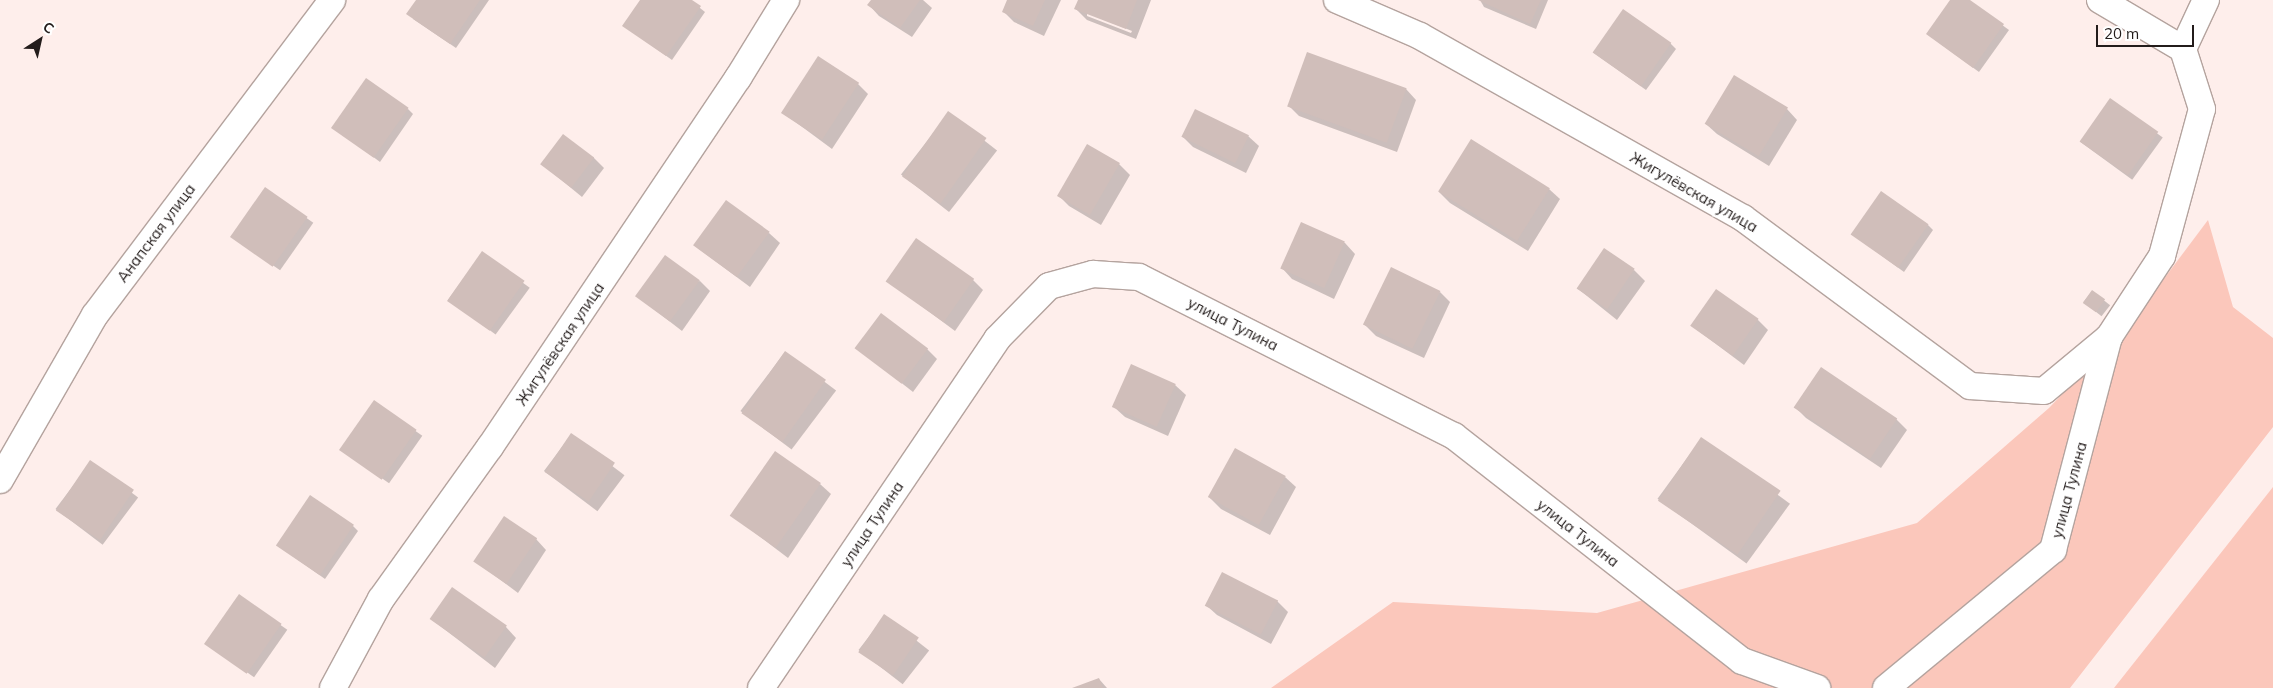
<!DOCTYPE html>
<html>
<head>
<meta charset="utf-8">
<style>
  body { margin:0 }
  #map { position:relative; width:2273px; height:688px; overflow:hidden; background:#feeeeb; font-family:Mulish,sans-serif }
  div>[style] { position:absolute }
  [style*='--x'] { left:calc(var(--x)*1px); top:calc(var(--y)*1px); width:calc(var(--w)*1px); rotate:calc(var(--a)*1deg) }
  .green>* { inset:0; background:#fbc7bb }
  .shadow>* { inset:0; background:#0003; transform-origin:0 0 }
  .building>* { inset:0; background:#d0beba; transform-origin:0 0 }
  .roads { filter:drop-shadow(1px 0 #b4a39e) drop-shadow(-1px 0 #b4a39e) drop-shadow(0 1px #b4a39e) drop-shadow(0 -1px #b4a39e) }
  .minor>* { height:26px; margin:-13px; padding:0 13px; transform-origin:13px; border-radius:13px; background:#fff }
  span { translate:-50% -50%; white-space:nowrap; text-align:center; line-height:1.15; -webkit-text-stroke:5px #fff; paint-order:stroke }
  .street-label { font-size:15px; color:#231c1b }
  .north { position:absolute; left:15px; top:15px; width:50px; height:50px; -webkit-text-stroke:4px #fff; paint-order:stroke; rotate:35deg; font-size:14px; font-weight:700; line-height:20px; text-align:center; color:#231c1b }
  .north::after { content:''; display:block; margin:auto; width:18px; height:22px; background:#231c1b; clip-path:polygon(50% 0,100% 100%,50% 72%,0 100%) }
  .scale { position:absolute; left:2096px; top:25px; width:98px; height:22px; box-sizing:border-box; border:2px solid #231c1b; border-top:0; padding-left:6px; font-size:15px; line-height:18px; white-space:nowrap; color:#231c1b; -webkit-text-stroke:4px #fff; paint-order:stroke }
</style>
</head>
<body>
<div id="map">
  <div class="green">
    <i style="clip-path:polygon(2208px 220px,2233px 307px,2273px 338px,2273px 427px,2070px 688px,1271px 688px,1393px 602px,1597px 613px,1917px 523px,2049px 408px,2133px 320px)"></i>
    <i style="clip-path:polygon(2273px 487px,2273px 688px,2114px 688px)"></i>
  </div>
  <div class="shadow">
    <i style="clip-path:polygon(418px 0,489px 0,456px 48px,413px 19px)"></i>
    <i style="clip-path:polygon(642px 0,690px 0,705px 12px,672px 60px,624px 26px)"></i>
    <i style="clip-path:polygon(872px 0,923px 0,932px 8px,912px 37px,879px 16px,869px 5px)"></i>
    <i style="clip-path:polygon(1009px 0,1061px 0,1044px 36px,1014px 22px,1003px 11px)"></i>
    <i style="clip-path:polygon(evenodd,1079px 0,1151px 0,1136px 39px,1087px 20px,1076px 9px,1079px 0,1087px 13px,1132px 31px,1131px 33px,1087px 16px,1087px 13px)"></i>
    <i style="clip-path:polygon(1480px 0,1548px 0,1536px 29px,1484px 7px)"></i>
    <i style="clip-path:polygon(1951px 0,1968px 0,2009px 30px,1979px 72px,1927px 34px)"></i>
    <i style="clip-path:polygon(1670px 43px,1676px 49px,1646px 90px,1594px 53px)"></i>
    <i style="clip-path:polygon(858px 84px,868px 94px,832px 149px,782px 112px)"></i>
    <i style="clip-path:polygon(1406px 89px,1416px 100px,1397px 152px,1299px 116px,1289px 106px)"></i>
    <i style="left:2111px;top:100px;width:64px;height:52px;rotate:36deg"></i>
    <i style="clip-path:polygon(408px 109px,413px 114px,380px 162px,333px 127px)"></i>
    <i style="clip-path:polygon(1787px 109px,1797px 120px,1769px 166px,1717px 134px,1706px 124px)"></i>
    <i style="left:949px;top:113px;width:61px;height:78px;rotate:38deg"></i>
    <i style="clip-path:polygon(1248px 136px,1259px 146px,1246px 173px,1193px 147px,1183px 137px)"></i>
    <i style="clip-path:polygon(593px 157px,604px 168px,582px 197px,543px 165px)"></i>
    <i style="clip-path:polygon(1119px 164px,1130px 175px,1101px 225px,1069px 206px,1059px 196px)"></i>
    <i style="left:265px;top:189px;width:59px;height:58px;rotate:35deg"></i>
    <i style="clip-path:polygon(1549px 189px,1560px 199px,1528px 251px,1450px 203px,1439px 192px)"></i>
    <i style="clip-path:polygon(1302px 224px,1345px 243px,1355px 254px,1334px 299px,1292px 279px,1282px 268px)"></i>
    <i style="clip-path:polygon(1928px 225px,1933px 230px,1904px 272px,1852px 234px)"></i>
    <i style="clip-path:polygon(769px 233px,780px 243px,750px 287px,695px 246px)"></i>
    <i style="left:482px;top:253px;width:59px;height:58px;rotate:36deg"></i>
    <i style="clip-path:polygon(1634px 270px,1645px 281px,1617px 320px,1577px 288px)"></i>
    <i style="clip-path:polygon(973px 280px,983px 290px,955px 331px,888px 281px)"></i>
    <i style="clip-path:polygon(700px 281px,710px 291px,682px 331px,638px 297px)"></i>
    <i style="left:2092px;top:291px;width:23px;height:14px;rotate:38deg"></i>
    <i style="clip-path:polygon(1440px 292px,1450px 302px,1424px 358px,1376px 336px,1365px 325px)"></i>
    <i style="clip-path:polygon(1758px 320px,1768px 330px,1744px 365px,1692px 326px)"></i>
    <i style="clip-path:polygon(857px 348px,927px 349px,937px 359px,913px 392px)"></i>
    <i style="left:785px;top:352px;width:64px;height:74px;rotate:37deg"></i>
    <i style="clip-path:polygon(1821px 369px,1896px 419px,1907px 430px,1881px 468px,1806px 418px,1795px 407px)"></i>
    <i style="clip-path:polygon(1175px 385px,1186px 395px,1168px 436px,1125px 417px,1114px 407px)"></i>
    <i style="left:374px;top:402px;width:59px;height:58px;rotate:35deg"></i>
    <i style="left:571px;top:435px;width:67px;height:45px;rotate:37deg"></i>
    <i style="left:1701px;top:439px;width:110px;height:74px;rotate:36deg"></i>
    <i style="left:91px;top:462px;width:59px;height:59px;rotate:37deg"></i>
    <i style="clip-path:polygon(1285px 477px,1296px 487px,1270px 535px,1221px 509px,1210px 498px)"></i>
    <i style="clip-path:polygon(820px 484px,831px 494px,788px 558px,733px 516px)"></i>
    <i style="clip-path:polygon(353px 526px,358px 531px,325px 579px,277px 545px)"></i>
    <i style="clip-path:polygon(536px 539px,546px 550px,518px 593px,475px 561px)"></i>
    <i style="left:239px;top:596px;width:59px;height:58px;rotate:35deg"></i>
    <i style="clip-path:polygon(1277px 601px,1288px 612px,1271px 644px,1217px 615px,1206px 605px)"></i>
    <i style="left:885px;top:616px;width:56px;height:43px;rotate:38deg"></i>
    <i style="clip-path:polygon(431px 619px,506px 627px,516px 638px,495px 668px)"></i>
    <i style="clip-path:polygon(1099px 679px,1107px 688px,1075px 688px)"></i>
  </div>
  <div class="building">
    <i style="clip-path:polygon(416px 0,480px 0,450px 44px,406px 14px)"></i>
    <i style="clip-path:polygon(640px 0,692px 0,701px 6px,666px 56px,622px 26px)"></i>
    <i style="clip-path:polygon(871px 0,920px 0,900px 28px,867px 5px)"></i>
    <i style="clip-path:polygon(1007px 0,1045px 0,1033px 26px,1002px 12px)"></i>
    <i style="clip-path:polygon(1078px 0,1137px 0,1126px 29px,1074px 9px)"></i>
    <i style="clip-path:polygon(1478px 0,1541px 0,1530px 24px)"></i>
    <i style="clip-path:polygon(1950px 0,1970px 0,2004px 24px,1973px 68px,1926px 34px)"></i>
    <i style="left:1623px;top:9px;width:59px;height:53px;rotate:35deg"></i>
    <i style="left:1307px;top:52px;width:106px;height:58px;rotate:20deg"></i>
    <i style="left:818px;top:56px;width:49px;height:68px;rotate:33deg"></i>
    <i style="left:1734px;top:75px;width:63px;height:57px;rotate:31deg"></i>
    <i style="left:366px;top:78px;width:52px;height:61px;rotate:35deg"></i>
    <i style="left:2110px;top:98px;width:59px;height:53px;rotate:35deg"></i>
    <i style="left:1195px;top:109px;width:60px;height:31px;rotate:26deg"></i>
    <i style="left:948px;top:111px;width:47px;height:80px;rotate:35deg"></i>
    <i style="left:563px;top:134px;width:39px;height:38px;rotate:37deg"></i>
    <i style="left:1471px;top:139px;width:93px;height:62px;rotate:32deg"></i>
    <i style="left:1087px;top:144px;width:38px;height:60px;rotate:30deg"></i>
    <i style="left:265px;top:187px;width:52px;height:61px;rotate:35deg"></i>
    <i style="left:1881px;top:191px;width:58px;height:53px;rotate:35deg"></i>
    <i style="left:726px;top:200px;width:54px;height:56px;rotate:36deg"></i>
    <i style="left:1301px;top:222px;width:48px;height:51px;rotate:24deg"></i>
    <i style="left:916px;top:238px;width:71px;height:53px;rotate:35deg"></i>
    <i style="left:1604px;top:248px;width:37px;height:49px;rotate:34deg"></i>
    <i style="left:482px;top:251px;width:52px;height:61px;rotate:35deg"></i>
    <i style="left:665px;top:255px;width:43px;height:51px;rotate:36deg"></i>
    <i style="left:1391px;top:267px;width:55px;height:64px;rotate:26deg"></i>
    <i style="left:1716px;top:289px;width:52px;height:45px;rotate:35deg"></i>
    <i style="left:2092px;top:290px;width:16px;height:16px;rotate:35deg"></i>
    <i style="left:881px;top:313px;width:59px;height:44px;rotate:37deg"></i>
    <i style="left:785px;top:351px;width:50px;height:76px;rotate:35deg"></i>
    <i style="left:1131px;top:364px;width:49px;height:47px;rotate:24deg"></i>
    <i style="left:1821px;top:367px;width:92px;height:49px;rotate:34deg"></i>
    <i style="left:374px;top:400px;width:52px;height:61px;rotate:35deg"></i>
    <i style="left:571px;top:433px;width:53px;height:47px;rotate:34deg"></i>
    <i style="left:1701px;top:437px;width:96px;height:77px;rotate:34deg"></i>
    <i style="left:1235px;top:448px;width:58px;height:56px;rotate:29deg"></i>
    <i style="left:775px;top:451px;width:56px;height:79px;rotate:35deg"></i>
    <i style="left:90px;top:460px;width:53px;height:61px;rotate:34deg"></i>
    <i style="left:310px;top:495px;width:53px;height:61px;rotate:34deg"></i>
    <i style="left:504px;top:516px;width:40px;height:55px;rotate:34deg"></i>
    <i style="left:1222px;top:572px;width:63px;height:38px;rotate:27deg"></i>
    <i style="left:452px;top:587px;width:67px;height:39px;rotate:35deg"></i>
    <i style="left:239px;top:594px;width:52px;height:61px;rotate:35deg"></i>
    <i style="left:884px;top:614px;width:42px;height:46px;rotate:34deg"></i>
    <i style="clip-path:polygon(1099px 678px,1103px 688px,1072px 688px)"></i>
  </div>
  <div class="roads">
    <div class="minor">
      <i style="--x:1337;--y:0;--w:90;--a:23.4"></i>
      <i style="--x:1420;--y:36;--w:371;--a:29.4"></i>
      <i style="--x:1743;--y:218;--w:282;--a:36.5"></i>
      <i style="--x:1970;--y:386;--w:74;--a:3.9"></i>
      <i style="--x:2044;--y:391;--w:85;--a:-39.7"></i>
      <i style="--x:2109;--y:337;--w:97;--a:-56.8"></i>
      <i style="--x:2162;--y:256;--w:152;--a:-74.8"></i>
      <i style="--x:2202;--y:109;--w:63;--a:-107.6"></i>
      <i style="--x:2183;--y:49;--w:54;--a:-64.9"></i>
      <i style="--x:2100;--y:0;--w:96;--a:30.6"></i>
      <i style="--x:0;--y:480;--w:190;--a:-60.1"></i>
      <i style="--x:95;--y:315;--w:394;--a:-53"></i>
      <i style="--x:333;--y:688;--w:101;--a:-61.7"></i>
      <i style="--x:381;--y:599;--w:187;--a:-54.4"></i>
      <i style="--x:490;--y:447;--w:445;--a:-56.1"></i>
      <i style="--x:738;--y:78;--w:92;--a:-58.4"></i>
      <i style="--x:761;--y:688;--w:421;--a:-55.9"></i>
      <i style="--x:997;--y:339;--w:74;--a:-45.5"></i>
      <i style="--x:1049;--y:286;--w:46;--a:-15.3"></i>
      <i style="--x:1093;--y:274;--w:46;--a:3.7"></i>
      <i style="--x:1139;--y:277;--w:353;--a:26.8"></i>
      <i style="--x:1454;--y:436;--w:365;--a:38"></i>
      <i style="--x:1742;--y:661;--w:80;--a:19.8"></i>
      <i style="--x:1886;--y:688;--w:217;--a:-39.6"></i>
      <i style="--x:2053;--y:550;--w:220;--a:-75.3"></i>
    </div>
  </div>
  <div class="street-label">
    <span style="left:1694px;top:192px;rotate:30deg">Жигулёвская улица</span>
    <span style="left:156px;top:233px;rotate:-53deg">Анапская улица</span>
    <span style="left:1233px;top:324px;rotate:27deg">улица Тулина</span>
    <span style="left:560px;top:344px;rotate:-56deg">Жигулёвская улица</span>
    <span style="left:2069px;top:490px;rotate:-75deg">улица Тулина</span>
    <span style="left:872px;top:524px;rotate:-56deg">улица Тулина</span>
    <span style="left:1578px;top:533px;rotate:38deg">улица Тулина</span>
  </div>
  <div class="north">С</div>
  <div class="scale">20 m</div>
</div>
</body>
</html>
